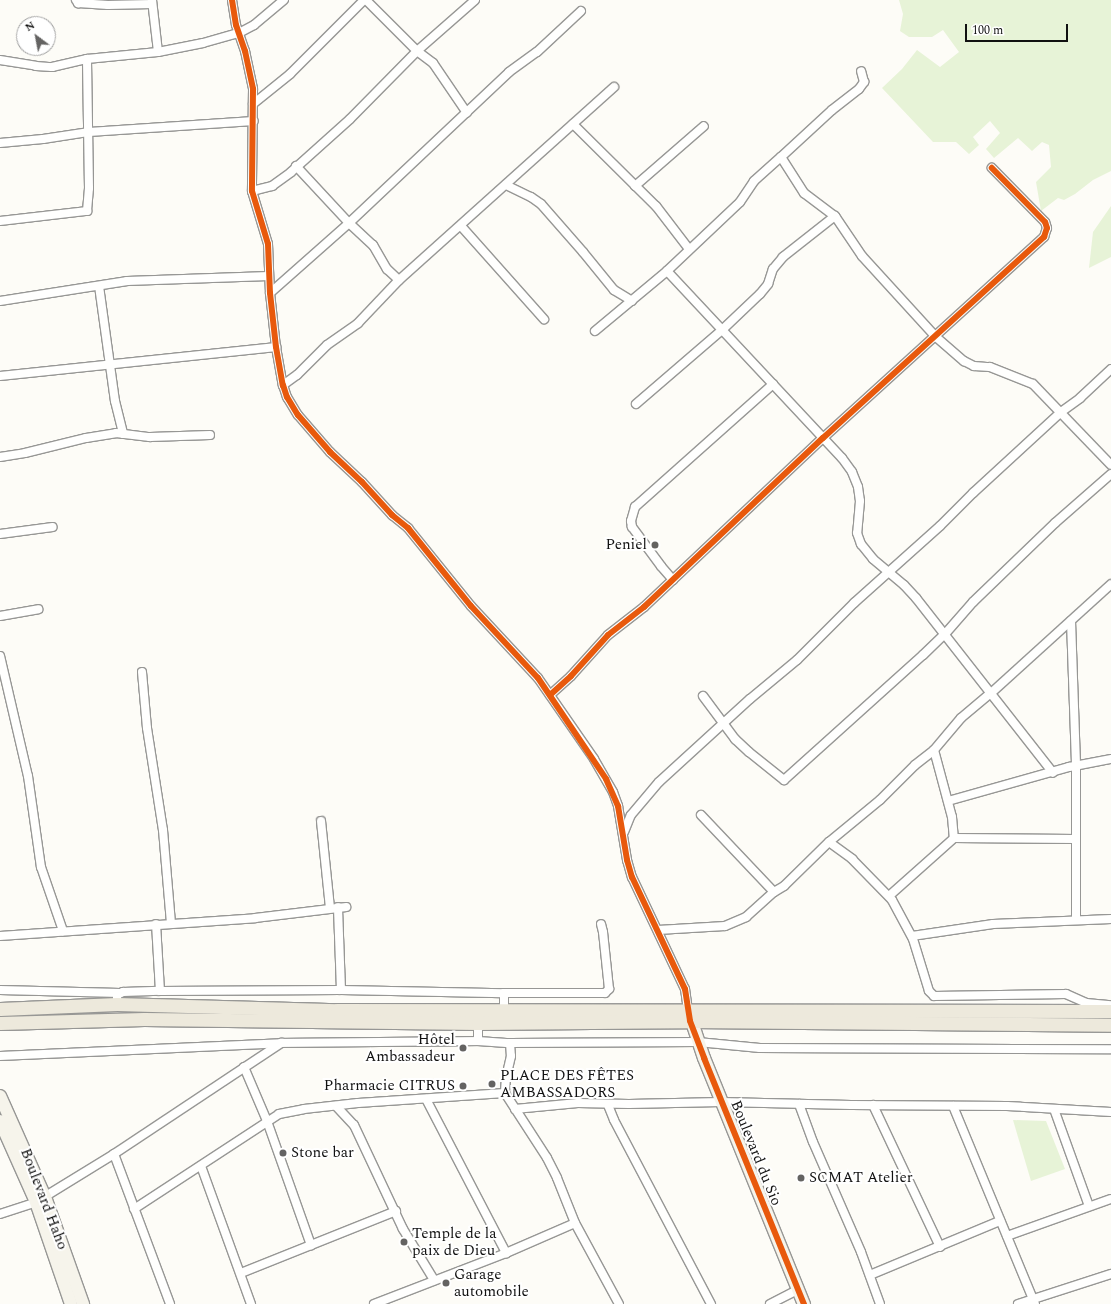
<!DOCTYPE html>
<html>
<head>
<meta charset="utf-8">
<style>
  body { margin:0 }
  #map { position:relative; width:1111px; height:1304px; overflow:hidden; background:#fdfcf7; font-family:Spectral,serif }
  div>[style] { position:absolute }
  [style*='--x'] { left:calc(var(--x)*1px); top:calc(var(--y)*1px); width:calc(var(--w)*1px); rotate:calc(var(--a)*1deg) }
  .green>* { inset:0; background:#e7f3d7 }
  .roads { filter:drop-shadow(1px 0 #979795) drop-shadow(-1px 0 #979795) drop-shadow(0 1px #979795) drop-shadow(0 -1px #979795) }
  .street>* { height:8px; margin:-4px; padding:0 4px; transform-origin:4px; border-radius:4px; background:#fffffe }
  .secondary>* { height:12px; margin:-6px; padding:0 6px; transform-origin:6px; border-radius:6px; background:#f6f4eb }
  .primary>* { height:13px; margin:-6.5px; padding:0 6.5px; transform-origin:6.5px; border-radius:6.5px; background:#ede9dc }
  .cycleway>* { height:6px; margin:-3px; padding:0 3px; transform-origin:3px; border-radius:3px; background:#e8590c }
  .dots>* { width:11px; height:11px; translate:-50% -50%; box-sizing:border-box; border:2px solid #fff; border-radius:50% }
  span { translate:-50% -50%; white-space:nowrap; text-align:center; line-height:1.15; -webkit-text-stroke:4px #fff; paint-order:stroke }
  .poi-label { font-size:15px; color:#111 }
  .right { translate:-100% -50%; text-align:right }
  .left { translate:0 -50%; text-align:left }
  .street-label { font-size:15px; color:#111 }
  .north { position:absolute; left:16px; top:16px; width:40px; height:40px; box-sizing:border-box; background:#fff; border:1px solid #a0a0a0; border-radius:50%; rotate:328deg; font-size:11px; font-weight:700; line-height:16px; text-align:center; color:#111 }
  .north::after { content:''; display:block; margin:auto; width:14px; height:18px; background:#646362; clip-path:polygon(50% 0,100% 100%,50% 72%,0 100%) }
  .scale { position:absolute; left:965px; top:24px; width:103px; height:18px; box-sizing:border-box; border:2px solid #111; border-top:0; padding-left:5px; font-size:12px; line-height:14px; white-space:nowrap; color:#111; -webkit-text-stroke:3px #fff; paint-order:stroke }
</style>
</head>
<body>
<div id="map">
  <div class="green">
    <i style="clip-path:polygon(899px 0,1111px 0,1111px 171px,1093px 180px,1075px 194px,1064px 200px,1058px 198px,1041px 211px,1036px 182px,1051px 167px,1049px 145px,1042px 142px,1032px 151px,1018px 138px,994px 158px,986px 149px,1000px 133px,990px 121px,973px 137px,979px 145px,969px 154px,956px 142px,933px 142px,882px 88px,902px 69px,917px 50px,940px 67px,959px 52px,943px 30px,932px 37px,909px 37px,900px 31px,903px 14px)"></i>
    <i style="clip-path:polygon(1111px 206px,1111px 257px,1089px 268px,1093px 232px)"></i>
    <i style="clip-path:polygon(1013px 1120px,1046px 1121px,1065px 1169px,1031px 1181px)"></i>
  </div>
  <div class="roads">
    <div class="street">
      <i style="--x:76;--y:0;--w:4;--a:56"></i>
      <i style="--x:78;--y:3;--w:30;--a:4"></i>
      <i style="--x:108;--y:5;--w:44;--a:-1.3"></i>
      <i style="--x:152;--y:0;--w:52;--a:83.4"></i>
      <i style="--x:232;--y:0;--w:25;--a:81"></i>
      <i style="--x:236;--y:25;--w:28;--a:71"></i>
      <i style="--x:245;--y:51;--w:39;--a:78"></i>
      <i style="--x:253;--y:89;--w:102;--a:90.6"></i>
      <i style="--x:252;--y:191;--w:55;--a:73.2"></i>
      <i style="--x:268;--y:244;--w:49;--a:87.7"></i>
      <i style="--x:270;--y:293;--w:54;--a:83.7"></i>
      <i style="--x:276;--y:347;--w:39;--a:80"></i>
      <i style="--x:283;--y:385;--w:13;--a:72"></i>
      <i style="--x:287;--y:397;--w:21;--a:59"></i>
      <i style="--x:298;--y:415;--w:49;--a:49.1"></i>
      <i style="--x:330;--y:452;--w:44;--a:43.2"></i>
      <i style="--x:362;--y:482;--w:45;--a:47.7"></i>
      <i style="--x:392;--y:515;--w:21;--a:39"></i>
      <i style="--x:408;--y:528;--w:100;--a:51.1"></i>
      <i style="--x:471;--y:606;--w:98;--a:47.1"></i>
      <i style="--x:538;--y:678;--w:98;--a:55.3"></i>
      <i style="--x:594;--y:759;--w:38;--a:60"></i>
      <i style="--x:613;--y:792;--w:15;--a:70"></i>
      <i style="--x:618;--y:806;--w:55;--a:80.5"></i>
      <i style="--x:627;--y:860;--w:18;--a:74"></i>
      <i style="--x:632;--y:877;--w:124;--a:64.7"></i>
      <i style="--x:685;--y:989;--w:21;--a:82"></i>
      <i style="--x:366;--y:0;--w:72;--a:45"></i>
      <i style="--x:417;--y:51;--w:20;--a:37"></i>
      <i style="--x:433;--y:63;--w:60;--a:55.8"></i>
      <i style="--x:0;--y:60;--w:36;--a:9"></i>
      <i style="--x:36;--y:66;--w:16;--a:4"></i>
      <i style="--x:52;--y:67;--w:36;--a:-13"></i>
      <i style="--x:87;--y:59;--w:71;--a:-5.6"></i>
      <i style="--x:158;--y:52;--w:46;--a:-11.3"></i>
      <i style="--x:203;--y:43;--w:37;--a:-16"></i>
      <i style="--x:239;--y:33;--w:17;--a:-28"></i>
      <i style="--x:254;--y:25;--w:39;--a:-40"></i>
      <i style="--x:253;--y:104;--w:48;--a:-39"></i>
      <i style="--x:290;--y:74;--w:105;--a:-45"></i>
      <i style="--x:573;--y:124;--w:117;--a:44.7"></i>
      <i style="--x:656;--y:206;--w:54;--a:52.5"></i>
      <i style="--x:0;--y:143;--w:43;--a:-5.3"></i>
      <i style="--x:43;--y:139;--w:47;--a:-8.7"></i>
      <i style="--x:89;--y:132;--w:165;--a:-3.8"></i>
      <i style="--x:781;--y:157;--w:69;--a:-42.7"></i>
      <i style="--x:832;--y:110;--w:34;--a:-38"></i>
      <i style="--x:859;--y:89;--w:9;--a:-54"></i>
      <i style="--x:864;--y:82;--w:11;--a:-105"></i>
      <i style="--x:296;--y:166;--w:78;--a:47.1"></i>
      <i style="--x:349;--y:223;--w:33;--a:43"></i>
      <i style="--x:373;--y:245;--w:28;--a:60"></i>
      <i style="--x:387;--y:269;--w:16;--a:43"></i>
      <i style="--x:506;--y:185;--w:28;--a:26"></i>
      <i style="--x:531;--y:197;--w:12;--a:35"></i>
      <i style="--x:541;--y:204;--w:64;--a:48.8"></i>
      <i style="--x:583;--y:252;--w:49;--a:50.8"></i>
      <i style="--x:614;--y:290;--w:21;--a:31"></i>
      <i style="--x:635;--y:186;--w:91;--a:-41"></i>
      <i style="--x:252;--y:191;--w:21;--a:-14"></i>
      <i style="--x:272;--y:186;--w:24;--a:-36"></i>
      <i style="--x:291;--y:172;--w:79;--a:-41.9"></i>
      <i style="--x:350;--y:119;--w:95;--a:-45.4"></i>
      <i style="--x:417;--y:51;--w:77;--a:-41.3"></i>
      <i style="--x:0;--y:221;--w:88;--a:-6.6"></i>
      <i style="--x:87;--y:211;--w:23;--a:-85"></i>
      <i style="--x:89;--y:188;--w:129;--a:-90.9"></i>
      <i style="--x:461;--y:226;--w:125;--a:48.3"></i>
      <i style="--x:667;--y:271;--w:256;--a:46.9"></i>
      <i style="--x:842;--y:458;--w:17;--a:54"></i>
      <i style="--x:852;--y:472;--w:16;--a:68"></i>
      <i style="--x:858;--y:487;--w:14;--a:82"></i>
      <i style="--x:860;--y:501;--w:32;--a:95"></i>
      <i style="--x:857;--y:533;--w:12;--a:70"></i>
      <i style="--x:861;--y:544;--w:19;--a:51"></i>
      <i style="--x:873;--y:559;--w:40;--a:40"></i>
      <i style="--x:904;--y:585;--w:18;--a:47"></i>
      <i style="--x:916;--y:598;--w:222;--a:51.9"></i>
      <i style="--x:99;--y:286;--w:116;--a:82.1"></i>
      <i style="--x:115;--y:401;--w:34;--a:76"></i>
      <i style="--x:270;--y:293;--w:106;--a:-41.5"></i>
      <i style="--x:349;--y:223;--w:220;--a:-43.3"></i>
      <i style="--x:509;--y:72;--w:34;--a:-36"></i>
      <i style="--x:537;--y:52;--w:60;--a:-43"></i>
      <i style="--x:0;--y:301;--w:129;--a:-8.9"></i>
      <i style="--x:127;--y:281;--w:142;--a:-2"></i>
      <i style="--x:595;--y:331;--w:94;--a:-39.8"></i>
      <i style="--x:667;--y:271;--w:100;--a:-43.4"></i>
      <i style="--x:740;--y:202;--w:25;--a:-56"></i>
      <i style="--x:754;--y:181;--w:36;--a:-42"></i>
      <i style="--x:781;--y:157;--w:43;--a:57.4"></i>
      <i style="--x:804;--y:193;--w:39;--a:37"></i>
      <i style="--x:835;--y:216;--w:48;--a:56"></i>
      <i style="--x:862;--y:256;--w:110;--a:47.6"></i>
      <i style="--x:936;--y:337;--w:37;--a:41"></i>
      <i style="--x:964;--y:361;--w:11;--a:27"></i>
      <i style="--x:974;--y:366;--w:16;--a:4"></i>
      <i style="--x:990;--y:367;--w:46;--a:21.6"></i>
      <i style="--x:1033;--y:384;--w:112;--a:46.1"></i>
      <i style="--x:0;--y:376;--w:278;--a:-6"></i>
      <i style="--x:283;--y:385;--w:17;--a:-36"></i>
      <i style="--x:297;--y:375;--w:42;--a:-45"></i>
      <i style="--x:327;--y:345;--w:38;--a:-35"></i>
      <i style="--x:358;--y:323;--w:59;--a:-46.4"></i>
      <i style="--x:399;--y:280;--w:289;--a:-41.9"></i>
      <i style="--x:636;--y:404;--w:113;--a:-40.7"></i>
      <i style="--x:722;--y:330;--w:52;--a:-43.5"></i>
      <i style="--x:760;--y:294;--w:13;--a:-51"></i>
      <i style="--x:768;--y:284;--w:16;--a:-72"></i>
      <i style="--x:773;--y:269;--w:16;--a:-50"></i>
      <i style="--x:783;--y:257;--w:66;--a:-38.3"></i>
      <i style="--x:0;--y:457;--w:25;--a:-9"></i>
      <i style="--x:25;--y:453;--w:63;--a:-13.8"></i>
      <i style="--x:86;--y:438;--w:30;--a:-9"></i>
      <i style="--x:116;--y:433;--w:34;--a:7"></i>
      <i style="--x:150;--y:437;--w:60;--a:-1.9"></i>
      <i style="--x:0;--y:534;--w:53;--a:-7.5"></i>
      <i style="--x:673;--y:580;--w:18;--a:-131"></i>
      <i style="--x:661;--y:566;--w:49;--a:-126.6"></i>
      <i style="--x:632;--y:527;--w:6;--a:-99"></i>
      <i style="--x:631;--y:521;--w:15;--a:-74"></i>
      <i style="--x:635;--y:507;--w:185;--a:-41.7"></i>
      <i style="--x:0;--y:616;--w:39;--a:-10"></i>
      <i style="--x:1071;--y:621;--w:145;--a:88"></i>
      <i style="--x:1076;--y:766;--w:154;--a:90"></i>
      <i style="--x:0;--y:656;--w:123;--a:76.9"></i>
      <i style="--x:28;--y:776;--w:92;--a:81.9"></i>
      <i style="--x:41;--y:867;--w:68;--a:71"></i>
      <i style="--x:142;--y:672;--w:56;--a:84.9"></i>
      <i style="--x:147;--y:728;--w:103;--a:81.1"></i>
      <i style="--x:163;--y:830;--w:93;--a:85.1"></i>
      <i style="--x:550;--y:695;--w:28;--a:-42"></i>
      <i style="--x:571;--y:676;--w:55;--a:-47.9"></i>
      <i style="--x:608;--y:635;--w:46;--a:-37.9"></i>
      <i style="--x:644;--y:607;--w:246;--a:-43.4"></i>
      <i style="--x:823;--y:438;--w:299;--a:-42.3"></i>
      <i style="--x:1044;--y:237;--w:9;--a:-72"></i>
      <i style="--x:1047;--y:228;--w:6;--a:-108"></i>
      <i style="--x:1045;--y:222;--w:76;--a:-134.5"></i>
      <i style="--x:703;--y:696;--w:54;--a:53.3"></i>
      <i style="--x:735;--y:739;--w:19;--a:43"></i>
      <i style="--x:749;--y:752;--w:45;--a:38.7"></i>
      <i style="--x:784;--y:780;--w:187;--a:-42"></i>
      <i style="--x:923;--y:655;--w:30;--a:-44"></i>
      <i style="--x:945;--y:634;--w:43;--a:-48.8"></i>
      <i style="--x:973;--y:602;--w:114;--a:-43.9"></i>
      <i style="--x:1055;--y:523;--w:74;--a:-41.2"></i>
      <i style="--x:934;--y:750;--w:69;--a:75"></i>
      <i style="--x:952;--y:817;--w:21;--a:85"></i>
      <i style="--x:948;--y:801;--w:126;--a:-15.7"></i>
      <i style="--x:1069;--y:767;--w:43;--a:-10.8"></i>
      <i style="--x:701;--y:815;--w:106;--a:46.5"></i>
      <i style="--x:321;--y:821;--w:87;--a:84.1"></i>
      <i style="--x:624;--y:832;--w:18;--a:-68"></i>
      <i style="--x:631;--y:815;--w:43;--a:-49.7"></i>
      <i style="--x:659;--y:782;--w:123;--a:-42.4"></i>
      <i style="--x:750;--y:699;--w:61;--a:-39.7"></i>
      <i style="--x:797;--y:660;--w:81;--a:-45"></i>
      <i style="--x:854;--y:603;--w:115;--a:-41.8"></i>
      <i style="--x:940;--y:526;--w:47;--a:-45"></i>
      <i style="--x:973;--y:493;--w:120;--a:-42.6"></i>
      <i style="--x:1061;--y:412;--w:24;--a:-36"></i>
      <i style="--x:1080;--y:398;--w:42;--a:-43.1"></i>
      <i style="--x:829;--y:842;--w:29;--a:36"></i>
      <i style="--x:852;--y:859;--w:57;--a:45.7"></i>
      <i style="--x:892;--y:900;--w:44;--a:61.7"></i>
      <i style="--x:913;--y:939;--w:54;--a:72.9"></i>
      <i style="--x:929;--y:991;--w:7;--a:45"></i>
      <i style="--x:934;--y:996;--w:132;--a:-0.9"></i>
      <i style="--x:1066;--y:994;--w:22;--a:24"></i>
      <i style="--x:1086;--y:1003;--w:10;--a:53"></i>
      <i style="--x:889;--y:896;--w:87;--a:-41.7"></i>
      <i style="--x:954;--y:838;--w:121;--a:0.5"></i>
      <i style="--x:658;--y:930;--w:67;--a:-3.4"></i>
      <i style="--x:725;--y:926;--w:23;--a:-23"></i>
      <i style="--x:746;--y:917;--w:38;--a:-42"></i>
      <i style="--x:774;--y:892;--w:12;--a:-31"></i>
      <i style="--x:784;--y:886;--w:63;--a:-44.4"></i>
      <i style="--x:829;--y:842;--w:66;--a:-39.5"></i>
      <i style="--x:880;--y:800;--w:49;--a:-45"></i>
      <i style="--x:915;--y:765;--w:24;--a:-38"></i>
      <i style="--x:934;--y:750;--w:42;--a:-49.8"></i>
      <i style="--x:961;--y:718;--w:39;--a:-40"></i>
      <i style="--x:991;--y:693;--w:162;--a:-42.2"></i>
      <i style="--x:0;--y:936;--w:256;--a:-4"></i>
      <i style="--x:255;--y:918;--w:92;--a:-6.9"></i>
      <i style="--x:912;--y:936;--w:82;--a:-8.4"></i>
      <i style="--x:993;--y:924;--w:118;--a:-2.4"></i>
      <i style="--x:0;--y:990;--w:120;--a:1.4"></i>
      <i style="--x:341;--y:990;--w:163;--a:1.1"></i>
      <i style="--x:504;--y:993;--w:101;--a:0"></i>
      <i style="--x:605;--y:993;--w:6;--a:-45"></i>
      <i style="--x:609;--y:989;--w:57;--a:-96"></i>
      <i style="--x:603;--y:932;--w:8;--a:-104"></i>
      <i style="--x:160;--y:991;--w:181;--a:-0.3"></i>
      <i style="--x:341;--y:990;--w:83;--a:-92.1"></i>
      <i style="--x:1086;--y:1003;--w:25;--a:5"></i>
      <i style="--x:117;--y:1004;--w:9;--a:-90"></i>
      <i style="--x:117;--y:995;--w:7;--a:-27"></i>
      <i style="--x:123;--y:992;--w:37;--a:-2"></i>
      <i style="--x:160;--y:991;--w:67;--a:-93.4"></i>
      <i style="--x:504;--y:1011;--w:18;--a:-90"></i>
      <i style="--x:478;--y:1023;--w:18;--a:90"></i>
      <i style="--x:478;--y:1041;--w:32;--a:4"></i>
      <i style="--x:510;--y:1043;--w:13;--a:86"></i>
      <i style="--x:511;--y:1056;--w:22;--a:103"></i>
      <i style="--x:506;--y:1077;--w:16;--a:94"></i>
      <i style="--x:505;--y:1093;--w:77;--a:57.1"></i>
      <i style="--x:547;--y:1158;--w:22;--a:63"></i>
      <i style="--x:557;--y:1178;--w:48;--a:68.2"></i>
      <i style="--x:575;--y:1223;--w:92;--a:61.5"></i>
      <i style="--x:510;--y:1043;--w:188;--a:-0.3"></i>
      <i style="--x:698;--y:1042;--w:62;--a:5.5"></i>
      <i style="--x:760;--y:1048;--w:351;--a:0.2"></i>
      <i style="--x:0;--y:1056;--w:281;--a:-2.6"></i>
      <i style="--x:244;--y:1067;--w:59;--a:66.9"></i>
      <i style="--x:267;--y:1121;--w:132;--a:70.5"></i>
      <i style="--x:426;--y:1099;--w:174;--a:62.5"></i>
      <i style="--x:799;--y:1104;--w:40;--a:69.8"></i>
      <i style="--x:813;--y:1142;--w:120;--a:66.4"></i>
      <i style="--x:861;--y:1252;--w:55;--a:69.9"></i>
      <i style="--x:608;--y:1105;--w:16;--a:68"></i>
      <i style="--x:614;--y:1120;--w:208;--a:62.2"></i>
      <i style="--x:873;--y:1105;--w:157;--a:64.7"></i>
      <i style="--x:336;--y:1106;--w:26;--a:47"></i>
      <i style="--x:354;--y:1125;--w:115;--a:64.8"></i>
      <i style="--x:403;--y:1229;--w:60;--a:58.7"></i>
      <i style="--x:953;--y:1106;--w:214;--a:67.5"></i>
      <i style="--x:515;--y:1109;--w:63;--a:-5.4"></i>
      <i style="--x:578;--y:1103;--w:51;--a:1.1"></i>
      <i style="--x:629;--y:1104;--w:92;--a:-1.2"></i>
      <i style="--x:721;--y:1102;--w:130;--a:1.3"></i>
      <i style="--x:851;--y:1105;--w:156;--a:0.4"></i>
      <i style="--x:1007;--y:1106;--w:104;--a:3.3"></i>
      <i style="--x:1054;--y:1109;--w:103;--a:70.2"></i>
      <i style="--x:114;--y:1154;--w:160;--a:69.5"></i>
      <i style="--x:201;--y:1166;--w:147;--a:70.1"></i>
      <i style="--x:134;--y:1209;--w:173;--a:-33.2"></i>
      <i style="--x:279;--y:1114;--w:25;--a:-11"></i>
      <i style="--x:304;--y:1109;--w:54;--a:-6.3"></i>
      <i style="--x:358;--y:1103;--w:147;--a:-3.9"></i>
      <i style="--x:0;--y:1214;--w:38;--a:-18"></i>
      <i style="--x:36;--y:1202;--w:92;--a:-31.6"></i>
      <i style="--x:114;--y:1154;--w:201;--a:-33.6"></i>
      <i style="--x:281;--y:1043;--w:197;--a:-0.6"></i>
      <i style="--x:1007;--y:1236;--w:110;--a:-19.6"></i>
      <i style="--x:241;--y:1273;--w:167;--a:-21.8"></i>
      <i style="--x:870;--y:1275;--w:141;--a:-22.6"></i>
      <i style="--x:374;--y:1304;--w:142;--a:-21.1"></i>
      <i style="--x:506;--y:1253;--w:75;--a:-23.5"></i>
      <i style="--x:770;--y:1304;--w:31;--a:-27"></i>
      <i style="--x:1018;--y:1304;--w:98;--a:-17.9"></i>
    </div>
    <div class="secondary">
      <i style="--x:689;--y:1013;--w:47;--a:71.6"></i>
      <i style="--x:704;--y:1058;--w:266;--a:67.9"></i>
      <i style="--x:0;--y:1096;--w:111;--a:66"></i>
      <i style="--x:45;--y:1197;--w:114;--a:70.4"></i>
      <i style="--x:0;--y:1121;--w:89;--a:66"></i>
      <i style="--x:36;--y:1202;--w:108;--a:71.1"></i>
    </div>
    <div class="primary">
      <i style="--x:0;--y:1009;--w:117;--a:-2.4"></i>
      <i style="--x:117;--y:1004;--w:220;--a:1.6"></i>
      <i style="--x:337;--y:1010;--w:774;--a:0.07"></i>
      <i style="--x:0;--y:1023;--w:144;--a:-1.6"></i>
      <i style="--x:144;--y:1019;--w:334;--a:0.7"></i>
      <i style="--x:478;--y:1023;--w:212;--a:-0.5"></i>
      <i style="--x:690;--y:1021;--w:421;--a:0.5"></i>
    </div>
  </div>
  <div class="cycleway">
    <i style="--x:232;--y:0;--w:25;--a:81"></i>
    <i style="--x:236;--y:25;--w:28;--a:71"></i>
    <i style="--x:245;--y:51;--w:39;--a:78"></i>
    <i style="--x:253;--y:89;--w:102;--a:90.6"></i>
    <i style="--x:252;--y:191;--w:55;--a:73.2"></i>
    <i style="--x:268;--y:244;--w:49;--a:87.7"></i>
    <i style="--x:270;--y:293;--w:54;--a:83.7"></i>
    <i style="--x:276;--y:347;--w:39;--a:80"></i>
    <i style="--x:283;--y:385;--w:13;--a:72"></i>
    <i style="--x:287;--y:397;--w:21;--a:59"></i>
    <i style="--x:298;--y:415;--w:49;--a:49.1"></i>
    <i style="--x:330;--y:452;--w:44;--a:43.2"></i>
    <i style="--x:362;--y:482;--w:45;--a:47.7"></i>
    <i style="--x:392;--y:515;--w:21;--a:39"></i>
    <i style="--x:408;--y:528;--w:100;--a:51.1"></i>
    <i style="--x:471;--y:606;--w:98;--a:47.1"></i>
    <i style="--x:538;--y:678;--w:122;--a:56"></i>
    <i style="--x:606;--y:779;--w:30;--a:66"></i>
    <i style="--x:618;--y:806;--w:55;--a:80.5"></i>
    <i style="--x:627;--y:860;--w:18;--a:74"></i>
    <i style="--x:632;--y:877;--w:124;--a:64.7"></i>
    <i style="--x:685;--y:989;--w:32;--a:81"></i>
    <i style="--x:690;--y:1021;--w:40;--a:69"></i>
    <i style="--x:704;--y:1058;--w:266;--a:67.9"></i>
    <i style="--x:550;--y:695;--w:28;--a:-42"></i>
    <i style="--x:571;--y:676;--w:55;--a:-47.9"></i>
    <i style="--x:608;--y:635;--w:46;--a:-37.9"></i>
    <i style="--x:644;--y:607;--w:246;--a:-43.4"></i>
    <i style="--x:823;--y:438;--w:299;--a:-42.3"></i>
    <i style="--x:1044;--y:237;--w:9;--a:-72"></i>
    <i style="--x:1047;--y:228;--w:6;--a:-108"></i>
    <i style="--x:1045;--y:222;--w:76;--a:-134.5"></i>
  </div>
  <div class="dots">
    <i style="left:655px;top:545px;background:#646362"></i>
    <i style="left:463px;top:1048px;background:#646362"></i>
    <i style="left:492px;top:1084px;background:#646362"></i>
    <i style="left:463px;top:1086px;background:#646362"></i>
    <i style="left:283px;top:1153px;background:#646362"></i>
    <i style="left:801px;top:1178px;background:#646362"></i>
    <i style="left:404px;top:1242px;background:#646362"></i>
    <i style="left:446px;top:1283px;background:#646362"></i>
  </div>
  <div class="poi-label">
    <span class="right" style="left:647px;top:545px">Peniel</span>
    <span class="right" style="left:455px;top:1048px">Hôtel<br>Ambassadeur</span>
    <span class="left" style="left:500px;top:1084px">PLACE DES FÊTES<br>AMBASSADORS</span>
    <span class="right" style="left:455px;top:1086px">Pharmacie CITRUS</span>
    <span class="left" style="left:291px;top:1153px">Stone bar</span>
    <span class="left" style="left:809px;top:1178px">SCMAT Atelier</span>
    <span class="left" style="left:412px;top:1242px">Temple de la<br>paix de Dieu</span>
    <span class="left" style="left:454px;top:1283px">Garage<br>automobile</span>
  </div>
  <div class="street-label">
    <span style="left:756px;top:1153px;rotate:68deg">Boulevard du Sio</span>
    <span style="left:44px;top:1199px;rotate:69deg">Boulevard Haho</span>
  </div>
  <div class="north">N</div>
  <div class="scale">100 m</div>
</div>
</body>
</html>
